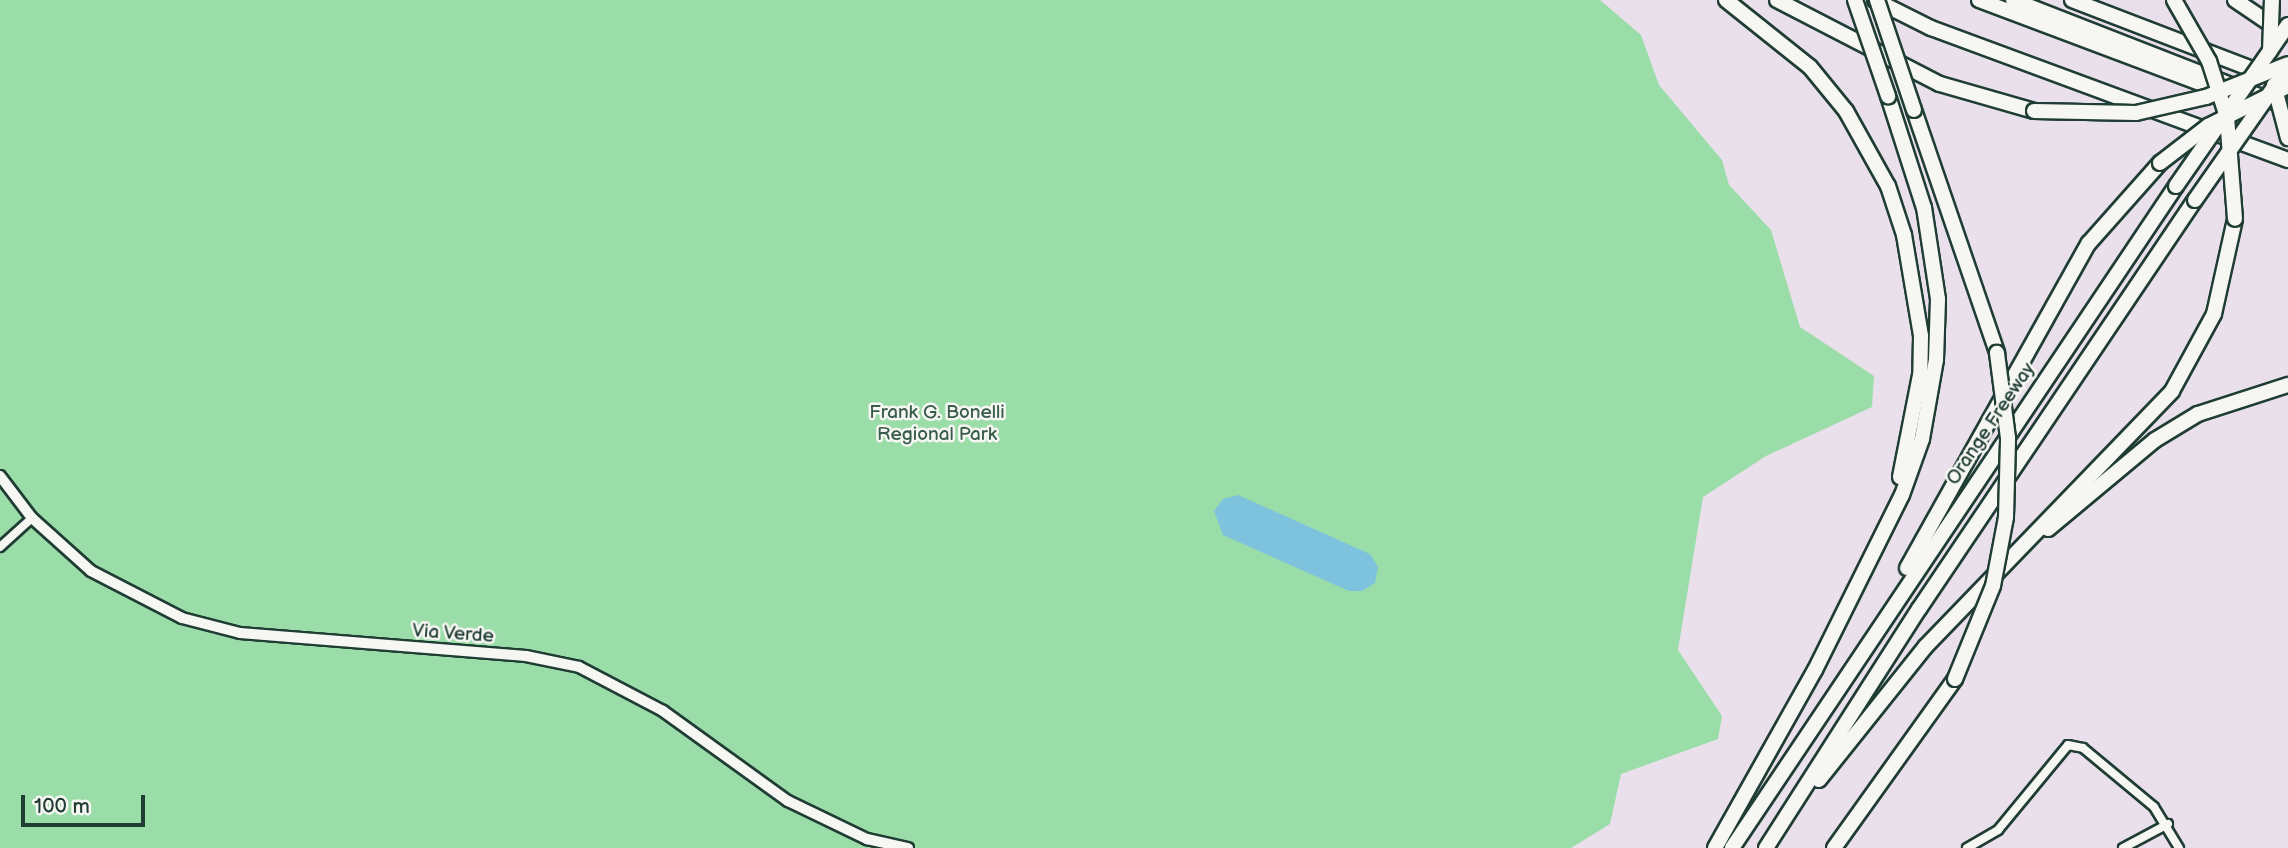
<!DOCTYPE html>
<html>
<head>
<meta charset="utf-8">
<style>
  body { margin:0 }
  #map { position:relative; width:2288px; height:848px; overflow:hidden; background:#e9e0eb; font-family:"Balsamiq Sans",sans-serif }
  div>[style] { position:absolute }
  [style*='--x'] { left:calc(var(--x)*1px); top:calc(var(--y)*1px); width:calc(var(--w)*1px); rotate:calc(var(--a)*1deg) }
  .green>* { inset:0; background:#9bdda8 }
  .water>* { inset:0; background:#7dc3dd }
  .roads { filter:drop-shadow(2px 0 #1f3d34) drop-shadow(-2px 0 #1f3d34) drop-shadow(0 2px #1f3d34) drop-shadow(0 -2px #1f3d34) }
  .minor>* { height:8px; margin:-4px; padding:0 4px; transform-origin:4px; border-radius:4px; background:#f6f6f2 }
  .secondary>* { height:10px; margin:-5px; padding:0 5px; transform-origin:5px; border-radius:5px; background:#f6f6f2 }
  .motorway>* { height:14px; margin:-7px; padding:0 7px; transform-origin:7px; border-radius:7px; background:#f6f6f2 }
  .bridges { filter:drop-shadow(2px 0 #1f3d34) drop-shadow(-2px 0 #1f3d34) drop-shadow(0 2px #1f3d34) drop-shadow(0 -2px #1f3d34) }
  .motorway-bridge>* { height:14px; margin:-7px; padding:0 7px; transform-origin:7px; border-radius:7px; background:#f6f6f2 }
  span { translate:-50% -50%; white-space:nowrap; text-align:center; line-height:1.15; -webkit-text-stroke:5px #f6f6f2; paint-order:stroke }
  .park-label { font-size:19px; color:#385d4b }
  .street-label { font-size:19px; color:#1f3d34 }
  .scale { position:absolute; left:21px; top:795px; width:124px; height:32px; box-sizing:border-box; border:4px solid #1f3d34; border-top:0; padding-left:9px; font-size:21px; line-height:24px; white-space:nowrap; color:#1f3d34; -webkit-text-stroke:5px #f6f6f2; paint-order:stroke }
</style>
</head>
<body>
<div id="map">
  <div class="green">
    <i style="clip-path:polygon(0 0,1600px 0,1641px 35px,1659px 85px,1722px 160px,1729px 185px,1771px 230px,1800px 327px,1874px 376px,1872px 407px,1766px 456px,1703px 497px,1678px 650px,1722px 716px,1718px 739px,1621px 774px,1610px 824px,1571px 848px,0 848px)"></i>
  </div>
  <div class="water">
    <i style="clip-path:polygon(1238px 495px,1370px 554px,1378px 567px,1375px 583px,1362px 591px,1349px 591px,1223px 535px,1214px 511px,1223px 499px)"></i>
  </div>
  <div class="roads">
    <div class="minor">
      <i style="--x:0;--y:547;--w:43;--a:-42.2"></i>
      <i style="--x:1967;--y:848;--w:36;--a:-30"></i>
      <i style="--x:1998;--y:830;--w:110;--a:-50.5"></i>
      <i style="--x:2068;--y:745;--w:15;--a:11"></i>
      <i style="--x:2083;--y:748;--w:92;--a:39.7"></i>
      <i style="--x:2154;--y:807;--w:48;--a:58.6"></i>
      <i style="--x:2123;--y:848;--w:51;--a:-28.1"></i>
    </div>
    <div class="secondary">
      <i style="--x:0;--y:476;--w:53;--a:52.7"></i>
      <i style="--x:32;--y:518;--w:79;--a:41.9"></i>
      <i style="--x:91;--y:571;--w:102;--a:27.3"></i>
      <i style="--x:182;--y:618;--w:60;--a:14.5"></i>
      <i style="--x:240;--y:633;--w:287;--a:4.6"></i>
      <i style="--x:526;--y:656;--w:54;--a:11.7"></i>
      <i style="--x:579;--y:667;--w:95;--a:27.6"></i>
      <i style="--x:663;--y:711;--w:154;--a:35.8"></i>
      <i style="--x:788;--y:801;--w:88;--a:25.7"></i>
      <i style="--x:867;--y:839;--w:42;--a:12.4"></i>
    </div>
    <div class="motorway">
      <i style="--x:1726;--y:0;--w:107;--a:38.6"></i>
      <i style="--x:1810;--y:67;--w:57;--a:50.7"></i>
      <i style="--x:1846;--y:111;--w:86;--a:60.8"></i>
      <i style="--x:1888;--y:186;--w:52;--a:71.9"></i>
      <i style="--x:1904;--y:235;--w:102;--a:80.4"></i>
      <i style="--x:1921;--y:336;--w:39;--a:91"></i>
      <i style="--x:1920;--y:375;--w:104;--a:101.1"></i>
      <i style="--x:1777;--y:0;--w:183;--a:27.3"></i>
      <i style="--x:1940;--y:84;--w:98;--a:16"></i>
      <i style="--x:1875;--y:0;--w:63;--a:26.6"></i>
      <i style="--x:1931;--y:28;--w:381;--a:20.3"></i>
      <i style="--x:1979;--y:0;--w:265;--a:20.6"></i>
      <i style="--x:2013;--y:0;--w:295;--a:21.3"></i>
      <i style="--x:2072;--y:0;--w:209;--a:21"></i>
      <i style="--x:2235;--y:0;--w:52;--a:34"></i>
      <i style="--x:1914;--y:110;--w:257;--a:71.1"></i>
      <i style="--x:2048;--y:529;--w:139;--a:-39.8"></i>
      <i style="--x:2155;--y:440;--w:50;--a:-31.2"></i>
      <i style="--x:2198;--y:414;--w:95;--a:-17.9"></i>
      <i style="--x:1907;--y:568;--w:372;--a:-60.8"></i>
      <i style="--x:2089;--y:243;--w:107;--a:-48.4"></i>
      <i style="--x:1819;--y:780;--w:171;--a:-51.4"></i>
      <i style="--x:1926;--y:646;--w:354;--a:-46"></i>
      <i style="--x:2172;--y:391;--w:88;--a:-61.4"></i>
      <i style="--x:2214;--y:314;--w:97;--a:-77.5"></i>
      <i style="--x:1715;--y:848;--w:204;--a:-60.7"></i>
      <i style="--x:1815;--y:670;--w:195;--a:-63.6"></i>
      <i style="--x:1902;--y:495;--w:59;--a:-70.3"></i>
      <i style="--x:1922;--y:439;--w:80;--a:-80"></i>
      <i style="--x:1936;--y:360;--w:61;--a:-88.1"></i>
      <i style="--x:1938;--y:299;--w:92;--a:-98.7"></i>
      <i style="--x:1924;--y:208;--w:118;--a:-107.8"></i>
      <i style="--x:1732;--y:848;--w:797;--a:-56.15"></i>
      <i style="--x:1766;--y:848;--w:284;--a:-57.4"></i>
      <i style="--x:1919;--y:609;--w:493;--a:-56"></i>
      <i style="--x:1834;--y:848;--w:208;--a:-54.4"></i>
    </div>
  </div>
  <div class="bridges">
    <div class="motorway-bridge">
      <i style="--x:1855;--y:0;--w:102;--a:71"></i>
      <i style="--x:1877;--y:0;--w:116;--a:71.4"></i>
      <i style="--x:2174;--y:0;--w:70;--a:60.2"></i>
      <i style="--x:2209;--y:61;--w:59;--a:72.2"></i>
      <i style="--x:2227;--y:117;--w:102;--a:85.5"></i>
      <i style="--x:2270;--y:51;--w:51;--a:-87.8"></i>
      <i style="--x:2274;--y:85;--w:55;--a:75.2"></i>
      <i style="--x:2034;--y:111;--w:102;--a:1.1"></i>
      <i style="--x:2136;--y:113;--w:72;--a:-12.9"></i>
      <i style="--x:2206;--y:97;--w:88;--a:-21.9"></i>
      <i style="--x:2160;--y:163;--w:61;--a:-37.6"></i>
      <i style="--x:2208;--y:126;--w:89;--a:-26.6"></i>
      <i style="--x:2176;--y:186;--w:196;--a:-55.2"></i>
      <i style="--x:2195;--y:200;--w:162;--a:-55"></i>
      <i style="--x:1955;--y:679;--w:100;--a:-67.8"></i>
      <i style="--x:1993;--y:586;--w:70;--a:-79.3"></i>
      <i style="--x:2006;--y:517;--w:79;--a:-88.5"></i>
      <i style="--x:2008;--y:438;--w:86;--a:-97.4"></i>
    </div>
  </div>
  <div class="park-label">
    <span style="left:937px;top:424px">Frank G. Bonelli<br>Regional Park</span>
  </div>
  <div class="street-label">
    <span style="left:1991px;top:424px;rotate:-56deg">Orange Freeway</span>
    <span style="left:453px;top:634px;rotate:4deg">Via Verde</span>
  </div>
  <div class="scale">100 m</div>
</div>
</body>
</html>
